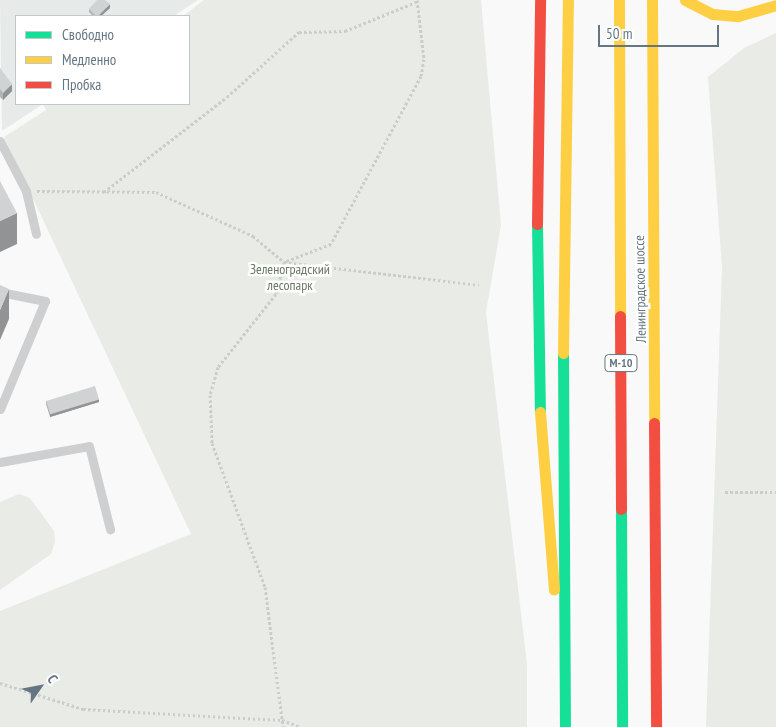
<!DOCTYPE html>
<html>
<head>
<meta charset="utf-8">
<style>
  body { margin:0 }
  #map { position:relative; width:776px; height:727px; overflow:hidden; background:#f9f9f9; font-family:"PT Sans Narrow",sans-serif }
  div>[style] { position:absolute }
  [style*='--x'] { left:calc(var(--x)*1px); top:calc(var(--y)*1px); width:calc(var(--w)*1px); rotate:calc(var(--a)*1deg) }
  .built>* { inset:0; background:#e8e9e9 }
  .green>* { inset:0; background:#e8ebe6 }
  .path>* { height:3px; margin-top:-1.5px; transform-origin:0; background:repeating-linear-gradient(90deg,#cbcccd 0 2.5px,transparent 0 5px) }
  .lane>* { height:9px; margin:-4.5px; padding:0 4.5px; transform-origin:4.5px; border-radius:4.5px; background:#cecfd0 }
  .fast>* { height:11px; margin:-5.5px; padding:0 5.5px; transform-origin:5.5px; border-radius:5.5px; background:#16e098 }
  .slow>* { height:11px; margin:-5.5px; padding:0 5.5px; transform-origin:5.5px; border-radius:5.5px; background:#ffcf43 }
  .jam>* { height:11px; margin:-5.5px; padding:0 5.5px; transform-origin:5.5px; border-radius:5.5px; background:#f24e42 }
  .wall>* { inset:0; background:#b3b5b5 }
  .shaded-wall>* { inset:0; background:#929394 }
  .building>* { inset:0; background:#d0d2d3; transform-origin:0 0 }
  span { translate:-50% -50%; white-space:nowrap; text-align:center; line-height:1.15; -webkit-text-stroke:5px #fff; paint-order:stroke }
  .shield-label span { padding:1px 4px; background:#fff; border:1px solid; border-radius:4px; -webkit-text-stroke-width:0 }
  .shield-label { font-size:12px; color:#657683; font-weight:700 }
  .park-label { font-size:14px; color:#687a64 }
  .street-label { font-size:14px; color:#657683 }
  .legend { position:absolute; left:15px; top:15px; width:175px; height:90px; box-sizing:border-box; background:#fff; border:1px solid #c1c8cd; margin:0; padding:6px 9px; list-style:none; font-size:15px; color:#657683 }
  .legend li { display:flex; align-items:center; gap:10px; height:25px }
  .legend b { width:25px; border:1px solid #c1c8cd }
  .north { position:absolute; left:15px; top:662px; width:50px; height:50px; -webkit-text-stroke:4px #fff; paint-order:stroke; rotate:57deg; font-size:14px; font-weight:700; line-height:20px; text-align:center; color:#657683 }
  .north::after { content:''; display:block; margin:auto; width:18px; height:22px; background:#657683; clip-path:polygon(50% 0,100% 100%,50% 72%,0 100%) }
  .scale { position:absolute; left:598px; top:25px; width:121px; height:22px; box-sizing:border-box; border:2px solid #657683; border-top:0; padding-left:6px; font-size:15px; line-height:18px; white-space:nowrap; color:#657683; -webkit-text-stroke:4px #fff; paint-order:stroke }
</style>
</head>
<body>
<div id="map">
  <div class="built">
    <i style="clip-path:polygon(0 0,198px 0,174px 16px,16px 16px,16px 104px,43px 104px,2px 131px)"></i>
  </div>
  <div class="green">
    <i style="clip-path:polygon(204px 0,481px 0,501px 225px,486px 312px,527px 665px,527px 727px,0 727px,0 611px,191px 534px,4px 137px,46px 110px,43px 104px,189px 104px,189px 16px,183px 16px)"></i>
    <i style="clip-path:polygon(776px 33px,776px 727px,706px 727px,722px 268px,708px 77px,744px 48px)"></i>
    <i style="clip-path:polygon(19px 494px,30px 498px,54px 531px,55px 542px,51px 554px,0 590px,0 502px)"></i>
  </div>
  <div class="path">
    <i style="--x:417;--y:0;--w:59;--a:83.2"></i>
    <i style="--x:424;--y:59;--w:17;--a:100"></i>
    <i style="--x:421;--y:76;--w:191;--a:118.2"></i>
    <i style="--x:331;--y:244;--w:50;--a:159"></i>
    <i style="--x:284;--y:262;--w:196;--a:6.7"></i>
    <i style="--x:37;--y:191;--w:119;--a:0.5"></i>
    <i style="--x:156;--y:192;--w:107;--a:24.4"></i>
    <i style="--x:253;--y:236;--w:40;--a:40"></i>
    <i style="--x:284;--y:262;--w:33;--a:104"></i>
    <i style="--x:276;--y:294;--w:93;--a:128.5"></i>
    <i style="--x:218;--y:367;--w:29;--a:106"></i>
    <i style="--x:210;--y:395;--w:48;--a:87.6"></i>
    <i style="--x:212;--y:443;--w:153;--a:69.8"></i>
    <i style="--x:265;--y:587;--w:141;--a:82.7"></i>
    <i style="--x:104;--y:192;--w:155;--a:-37.7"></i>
    <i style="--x:227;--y:97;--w:97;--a:-42.1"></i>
    <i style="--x:299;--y:32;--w:46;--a:-1.2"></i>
    <i style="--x:345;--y:31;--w:77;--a:-22.2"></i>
    <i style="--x:725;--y:492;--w:51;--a:0"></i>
    <i style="--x:0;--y:683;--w:87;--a:17.4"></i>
    <i style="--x:83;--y:709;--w:199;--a:3.2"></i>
    <i style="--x:282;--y:720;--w:20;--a:20"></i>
  </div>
  <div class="lane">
    <i style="--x:0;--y:141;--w:56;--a:62.5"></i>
    <i style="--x:26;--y:191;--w:44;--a:76.9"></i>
    <i style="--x:0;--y:292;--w:46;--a:11.3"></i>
    <i style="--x:45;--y:301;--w:117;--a:112.6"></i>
    <i style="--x:0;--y:462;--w:90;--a:-10.2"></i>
    <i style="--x:89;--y:446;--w:86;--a:75.8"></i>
  </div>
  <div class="fast">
    <i style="--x:537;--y:224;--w:188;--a:89.1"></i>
    <i style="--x:563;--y:353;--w:374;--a:89.7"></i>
    <i style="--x:621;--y:509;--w:218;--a:89.7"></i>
  </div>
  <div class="slow">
    <i style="--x:619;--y:0;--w:316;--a:89.8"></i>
    <i style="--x:652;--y:0;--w:423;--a:89.7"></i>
    <i style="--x:685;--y:0;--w:31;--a:27"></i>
    <i style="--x:713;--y:14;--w:25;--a:5"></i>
    <i style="--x:738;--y:16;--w:40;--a:-16"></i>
    <i style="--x:563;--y:353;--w:353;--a:-89.2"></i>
    <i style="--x:540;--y:412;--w:178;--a:85.5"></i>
  </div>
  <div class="jam">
    <i style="--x:537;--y:224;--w:224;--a:-89.2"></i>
    <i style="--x:620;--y:316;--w:193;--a:89.7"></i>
    <i style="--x:654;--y:423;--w:304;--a:89.6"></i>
  </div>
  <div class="wall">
    <i style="clip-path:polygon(110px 8px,101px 16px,93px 16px,89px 12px,89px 9px)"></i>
    <i style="clip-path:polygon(0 68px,12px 91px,3px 100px,0 97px)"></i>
    <i style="clip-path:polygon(46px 401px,99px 402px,50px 417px,46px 404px)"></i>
  </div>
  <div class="shaded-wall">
    <i style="clip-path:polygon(110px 4px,110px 8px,101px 16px,98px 16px)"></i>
    <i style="clip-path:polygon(12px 84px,12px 91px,3px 100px,3px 93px)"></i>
    <i style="clip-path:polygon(17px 213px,17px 244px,0 252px,0 221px)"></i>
    <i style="clip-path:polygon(9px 289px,9px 319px,0 340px,0 310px)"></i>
    <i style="clip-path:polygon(99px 399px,99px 402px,50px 417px,50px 413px)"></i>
  </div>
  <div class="building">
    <i style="clip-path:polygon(97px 0,105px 0,110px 4px,98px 16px,96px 16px,89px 9px)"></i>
    <i style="clip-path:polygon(0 68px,12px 84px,3px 93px,0 89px)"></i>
    <i style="clip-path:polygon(0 181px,17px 213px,0 221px)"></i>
    <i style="clip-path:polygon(0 285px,9px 289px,0 310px)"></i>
    <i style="left:95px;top:386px;width:14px;height:51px;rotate:73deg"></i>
  </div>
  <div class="shield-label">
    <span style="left:621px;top:363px">М-10</span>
  </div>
  <div class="park-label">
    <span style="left:290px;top:277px">Зеленоградский<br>лесопарк</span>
  </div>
  <div class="street-label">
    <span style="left:640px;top:289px;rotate:-91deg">Ленинградское шоссе</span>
  </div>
  <ul class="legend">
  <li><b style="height:6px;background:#16e098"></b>Свободно</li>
  <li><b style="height:6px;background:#ffcf43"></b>Медленно</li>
  <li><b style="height:6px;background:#f24e42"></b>Пробка</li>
  </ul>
  <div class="north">С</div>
  <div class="scale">50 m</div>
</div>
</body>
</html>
